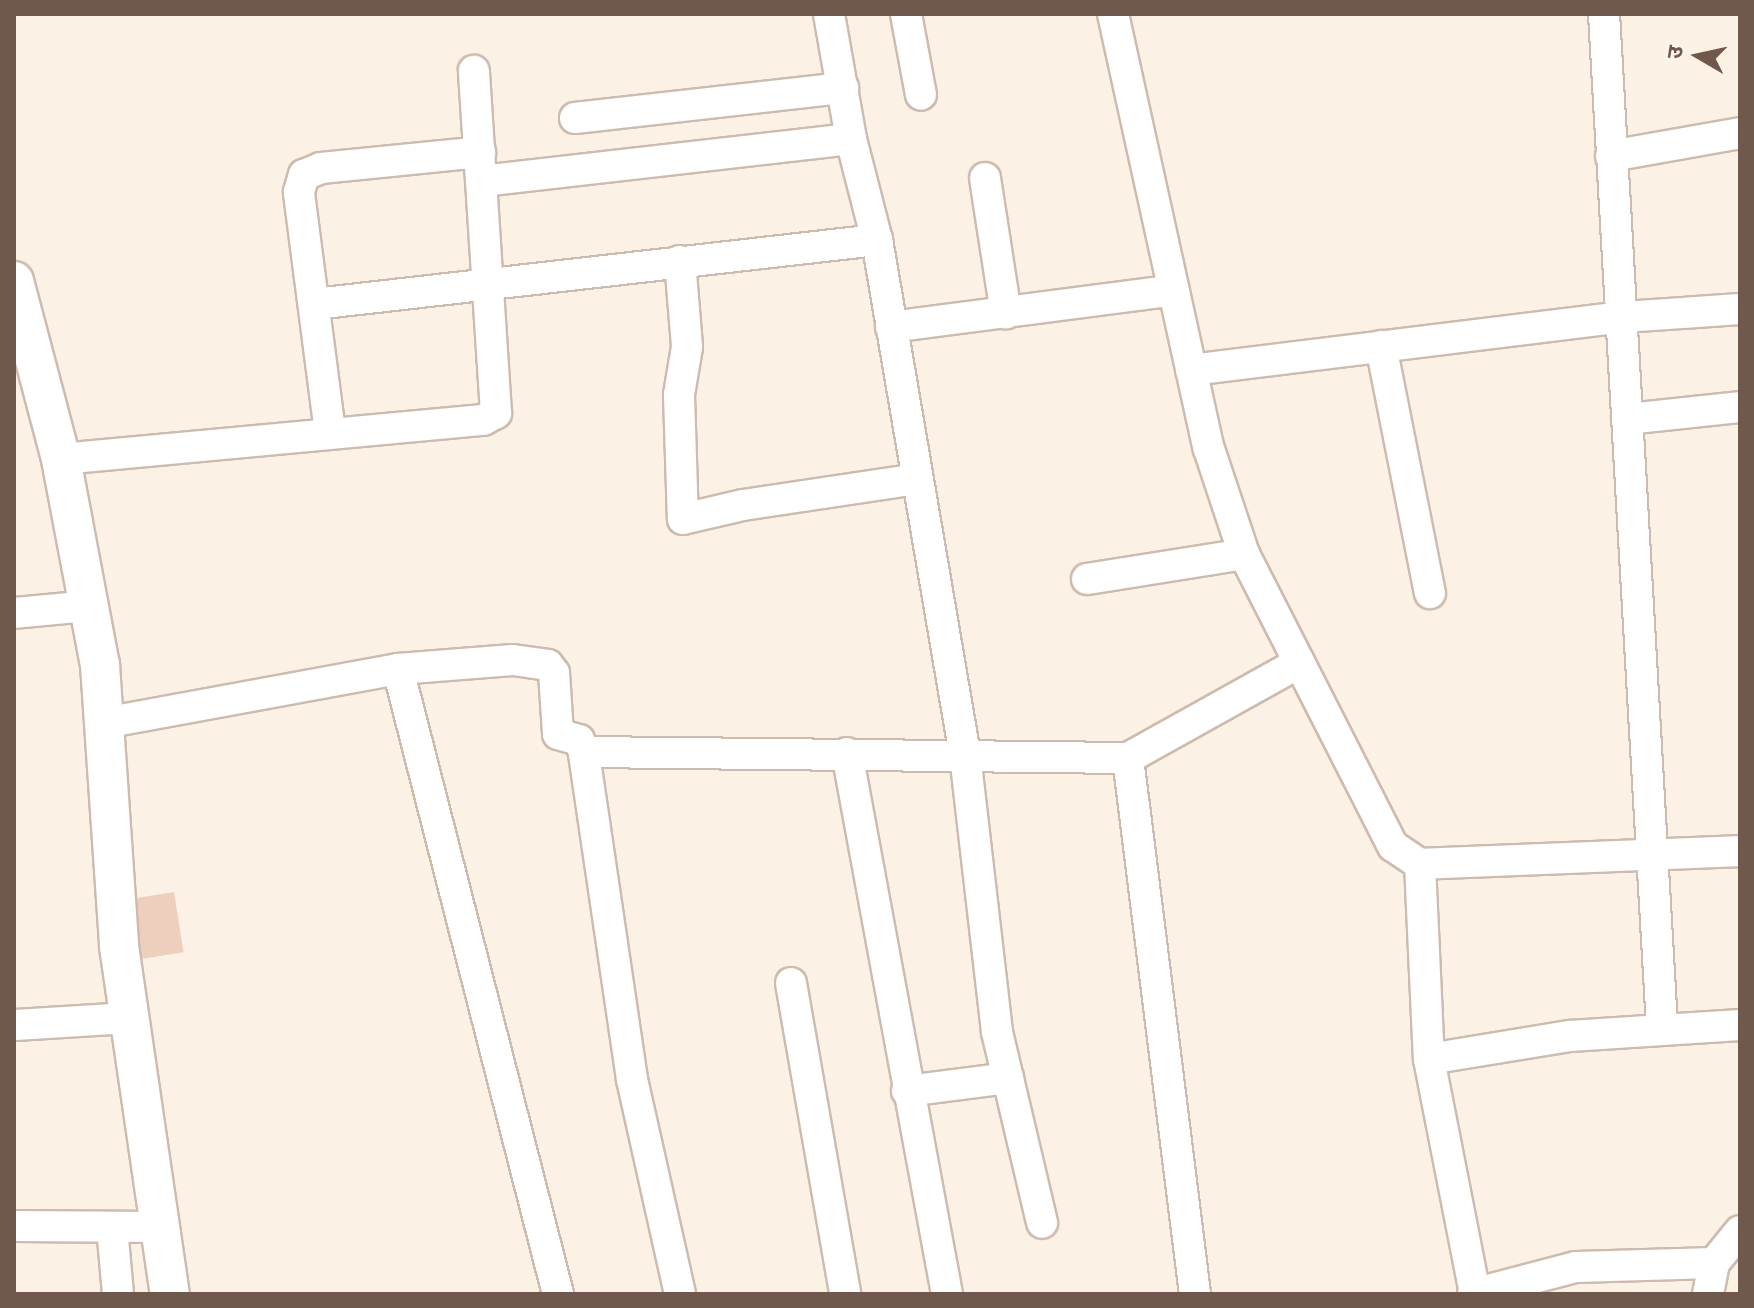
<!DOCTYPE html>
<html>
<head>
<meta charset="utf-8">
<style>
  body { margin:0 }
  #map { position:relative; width:1754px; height:1308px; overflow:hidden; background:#fbf1e4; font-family:Mulish,"Noto Sans Devanagari",sans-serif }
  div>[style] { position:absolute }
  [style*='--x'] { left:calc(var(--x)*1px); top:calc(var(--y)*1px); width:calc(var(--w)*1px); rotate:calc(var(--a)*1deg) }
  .building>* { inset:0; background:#eecfbe; transform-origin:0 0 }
  .roads { filter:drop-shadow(2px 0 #cdbbae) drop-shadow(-2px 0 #cdbbae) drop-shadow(0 2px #cdbbae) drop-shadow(0 -2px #cdbbae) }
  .minor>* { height:30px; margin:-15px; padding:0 15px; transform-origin:15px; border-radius:15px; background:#fff }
  .tertiary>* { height:38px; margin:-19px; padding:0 19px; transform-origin:19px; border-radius:19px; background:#fff }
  span { translate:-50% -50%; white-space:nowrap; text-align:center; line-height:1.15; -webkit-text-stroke:7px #fef5ea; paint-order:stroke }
  .frame { position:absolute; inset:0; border:16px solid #71584c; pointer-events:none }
  .north { position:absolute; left:1658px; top:16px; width:80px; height:80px; -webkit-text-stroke:6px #fef5ea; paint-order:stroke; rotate:279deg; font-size:22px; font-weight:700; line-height:32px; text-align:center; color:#71584c }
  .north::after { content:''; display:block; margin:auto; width:28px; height:36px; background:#71584c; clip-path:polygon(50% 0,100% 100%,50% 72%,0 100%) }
</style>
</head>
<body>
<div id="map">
  <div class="building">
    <i style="left:174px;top:892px;width:61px;height:49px;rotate:81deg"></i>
  </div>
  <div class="roads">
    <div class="minor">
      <i style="--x:829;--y:14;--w:127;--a:80"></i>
      <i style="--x:851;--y:139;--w:104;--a:75.6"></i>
      <i style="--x:877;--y:240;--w:522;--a:80.3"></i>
      <i style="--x:965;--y:755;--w:279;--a:83.4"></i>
      <i style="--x:997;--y:1032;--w:196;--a:76.7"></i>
      <i style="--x:906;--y:14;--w:82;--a:79.5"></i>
      <i style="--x:1113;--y:14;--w:445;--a:77.6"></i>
      <i style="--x:1209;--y:449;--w:111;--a:71.6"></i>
      <i style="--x:1244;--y:554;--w:328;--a:63"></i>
      <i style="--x:1393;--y:846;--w:32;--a:34"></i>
      <i style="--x:1420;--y:864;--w:320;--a:-2.3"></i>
      <i style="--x:1604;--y:14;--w:1014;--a:86.72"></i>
      <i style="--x:575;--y:118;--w:270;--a:-6.4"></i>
      <i style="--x:1611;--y:156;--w:131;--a:-10.1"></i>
      <i style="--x:985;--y:178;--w:137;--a:81.2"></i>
      <i style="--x:482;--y:181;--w:371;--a:-6.5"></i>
      <i style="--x:680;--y:261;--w:86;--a:85.3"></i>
      <i style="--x:687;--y:347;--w:49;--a:99.5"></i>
      <i style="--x:679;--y:395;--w:124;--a:88.2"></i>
      <i style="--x:683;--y:519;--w:62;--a:-13.1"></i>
      <i style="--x:743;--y:505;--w:176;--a:-8.5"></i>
      <i style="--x:315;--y:304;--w:566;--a:-6.5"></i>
      <i style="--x:891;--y:327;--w:285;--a:-7.4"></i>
      <i style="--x:1381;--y:346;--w:252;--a:78.8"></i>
      <i style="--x:1191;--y:370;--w:435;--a:-7"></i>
      <i style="--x:1623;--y:317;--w:117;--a:-3.9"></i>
      <i style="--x:1627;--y:419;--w:114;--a:-6.1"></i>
      <i style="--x:330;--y:432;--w:242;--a:-97.4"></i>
      <i style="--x:299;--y:192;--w:18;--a:-74"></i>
      <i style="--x:304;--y:175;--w:18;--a:-22"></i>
      <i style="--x:321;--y:168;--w:160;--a:-5.7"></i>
      <i style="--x:61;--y:459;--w:424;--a:-5.3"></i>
      <i style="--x:483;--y:420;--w:15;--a:-28"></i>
      <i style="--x:496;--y:413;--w:343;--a:-93.7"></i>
      <i style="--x:1087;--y:579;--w:159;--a:-9"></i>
      <i style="--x:14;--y:613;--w:75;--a:-5.3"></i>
      <i style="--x:398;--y:669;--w:645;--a:75.64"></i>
      <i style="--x:104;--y:723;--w:299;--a:-10.4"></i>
      <i style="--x:398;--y:669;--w:115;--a:-4.5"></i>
      <i style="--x:513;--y:660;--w:35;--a:8"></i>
      <i style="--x:548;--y:665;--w:10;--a:53"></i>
      <i style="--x:554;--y:673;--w:61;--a:86.2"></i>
      <i style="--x:558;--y:734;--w:22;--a:16"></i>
      <i style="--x:579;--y:740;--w:13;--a:67"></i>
      <i style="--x:847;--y:753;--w:550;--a:79.53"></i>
      <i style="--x:1420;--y:864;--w:195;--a:87.4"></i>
      <i style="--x:1429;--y:1059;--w:238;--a:78.9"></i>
      <i style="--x:791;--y:983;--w:316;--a:80.1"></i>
      <i style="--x:14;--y:1025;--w:116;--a:-3.5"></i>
      <i style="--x:1429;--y:1059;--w:143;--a:-9.3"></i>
      <i style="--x:1570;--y:1036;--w:170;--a:-3.7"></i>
      <i style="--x:907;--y:1091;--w:102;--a:-7.3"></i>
      <i style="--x:14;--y:1226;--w:146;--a:0.4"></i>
      <i style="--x:112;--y:1227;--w:67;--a:84.9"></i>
      <i style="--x:680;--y:1294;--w:220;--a:-102.6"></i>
      <i style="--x:632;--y:1079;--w:331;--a:-98.4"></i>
      <i style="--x:584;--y:752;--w:544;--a:0.63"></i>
      <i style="--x:1195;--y:1294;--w:540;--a:-97.13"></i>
      <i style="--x:1128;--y:758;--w:196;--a:-29.1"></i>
      <i style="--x:1473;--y:1294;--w:106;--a:-14.7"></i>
      <i style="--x:1576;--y:1267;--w:138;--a:-1.7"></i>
      <i style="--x:1708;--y:1294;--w:32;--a:-79"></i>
      <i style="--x:1714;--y:1263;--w:41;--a:-50.9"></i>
    </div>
    <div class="tertiary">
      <i style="--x:14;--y:281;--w:184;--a:75.2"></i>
      <i style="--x:61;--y:459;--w:210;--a:79.3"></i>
      <i style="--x:100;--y:665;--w:282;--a:86.1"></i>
      <i style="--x:119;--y:946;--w:352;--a:81.7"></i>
    </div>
  </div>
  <div class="frame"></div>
  <div class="north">उ</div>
</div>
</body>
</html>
